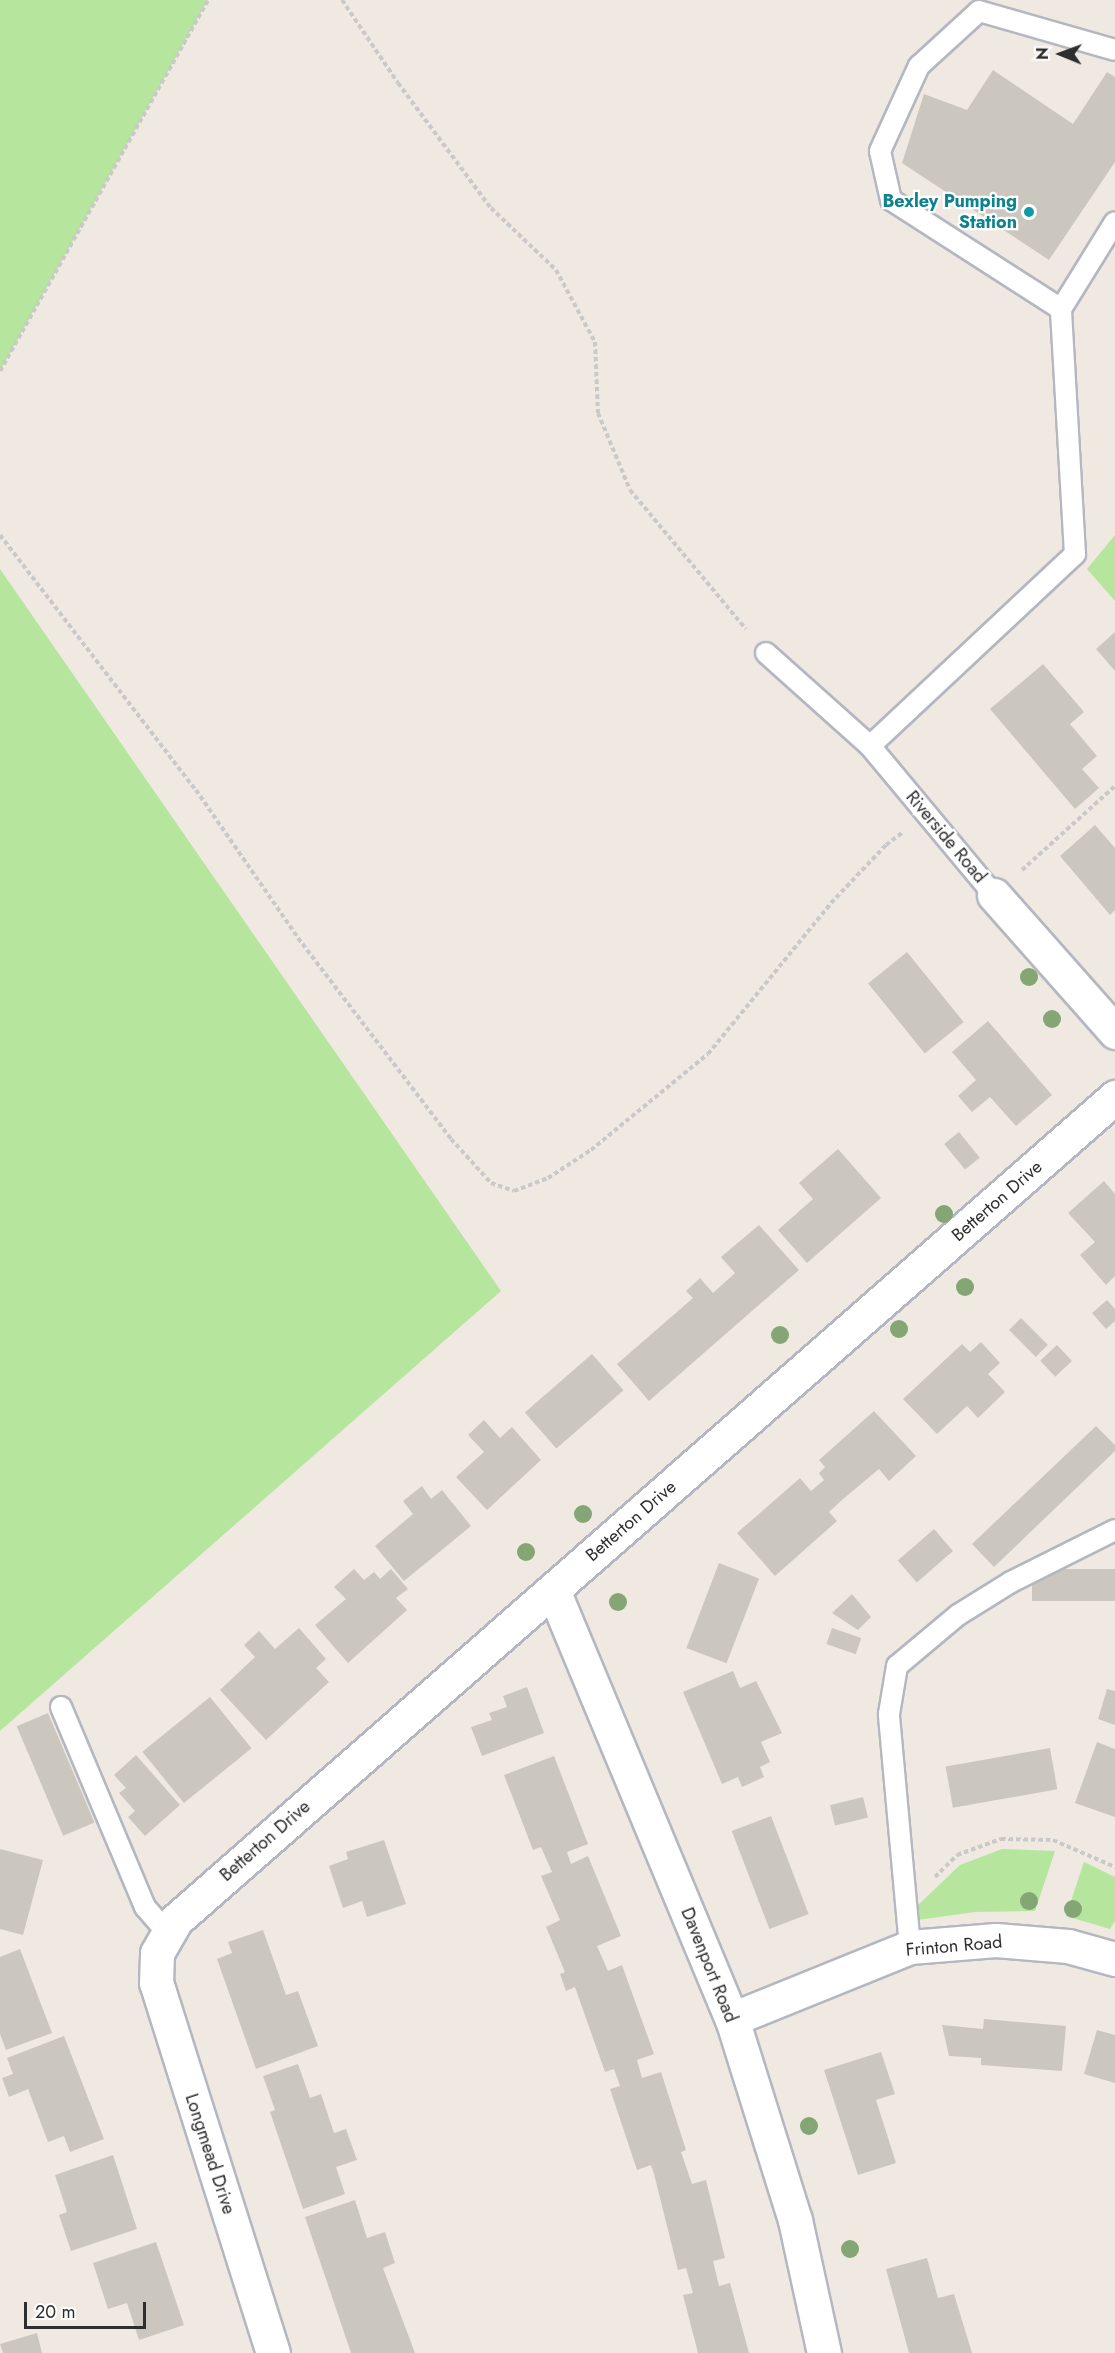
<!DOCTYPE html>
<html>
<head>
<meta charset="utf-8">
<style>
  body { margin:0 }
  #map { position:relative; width:1115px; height:2353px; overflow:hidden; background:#efe9e1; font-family:Jost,sans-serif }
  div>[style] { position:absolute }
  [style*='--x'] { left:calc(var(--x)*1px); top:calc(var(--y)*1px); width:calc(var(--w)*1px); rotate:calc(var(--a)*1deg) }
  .green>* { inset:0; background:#b6e59e }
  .building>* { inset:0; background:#cbc7bf; transform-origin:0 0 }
  .path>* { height:4px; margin-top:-2px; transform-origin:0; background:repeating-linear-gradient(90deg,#c9c9c9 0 4.5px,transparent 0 7.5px) }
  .roads { filter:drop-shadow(2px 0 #b4b7c1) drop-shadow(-2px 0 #b4b7c1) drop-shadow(0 2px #b4b7c1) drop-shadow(0 -2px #b4b7c1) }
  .service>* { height:20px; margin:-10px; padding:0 10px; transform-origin:10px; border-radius:10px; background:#fff }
  .minor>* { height:33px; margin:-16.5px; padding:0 16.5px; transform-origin:16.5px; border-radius:16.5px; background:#fff }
  .trees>* { width:18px; height:18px; margin:-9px; border-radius:50%; background:#84a574 }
  .dots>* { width:16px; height:16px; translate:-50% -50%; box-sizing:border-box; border:3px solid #fff; border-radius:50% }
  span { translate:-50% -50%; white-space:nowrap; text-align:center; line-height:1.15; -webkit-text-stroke:4.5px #fff; paint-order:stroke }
  .culture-label { font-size:18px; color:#0d838f; font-weight:700 }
  .right { translate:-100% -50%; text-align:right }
  .street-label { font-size:18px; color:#2e2e2e }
  .north { position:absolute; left:1031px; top:24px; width:60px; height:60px; -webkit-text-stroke:4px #fff; paint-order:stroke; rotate:271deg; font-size:16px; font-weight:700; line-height:24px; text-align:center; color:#2e2e2e }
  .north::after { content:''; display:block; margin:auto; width:21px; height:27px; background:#2e2e2e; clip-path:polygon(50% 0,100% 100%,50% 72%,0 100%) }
  .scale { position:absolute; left:24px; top:2302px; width:122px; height:27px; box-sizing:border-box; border:3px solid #2e2e2e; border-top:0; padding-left:8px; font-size:18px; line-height:21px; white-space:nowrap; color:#2e2e2e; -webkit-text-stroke:4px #fff; paint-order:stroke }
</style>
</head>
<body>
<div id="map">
  <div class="green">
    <i style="clip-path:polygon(0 0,208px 0,0 371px)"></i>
    <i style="clip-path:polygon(1115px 535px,1115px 601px,1087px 569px)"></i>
    <i style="clip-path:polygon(0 569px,501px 1291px,0 1731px)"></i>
    <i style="clip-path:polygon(1002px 1849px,1055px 1851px,1035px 1911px,975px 1912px,917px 1920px,916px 1907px,960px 1865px)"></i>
    <i style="clip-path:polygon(1084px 1862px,1115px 1877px,1115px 1921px,1110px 1929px,1066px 1916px)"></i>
  </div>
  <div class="building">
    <i style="clip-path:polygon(993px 70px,1073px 124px,1107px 72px,1115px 77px,1115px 162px,1049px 260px,902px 163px,924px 94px,967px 110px)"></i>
    <i style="clip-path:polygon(1115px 632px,1115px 671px,1096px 649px)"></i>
    <i style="clip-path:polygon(1043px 664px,1084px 712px,1070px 724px,1097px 756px,1082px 769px,1099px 788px,1075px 809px,990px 709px)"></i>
    <i style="clip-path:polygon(1095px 825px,1115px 848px,1115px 910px,1110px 915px,1060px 856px)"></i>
    <i style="left:907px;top:952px;width:90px;height:50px;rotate:51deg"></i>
    <i style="clip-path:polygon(988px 1021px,1052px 1095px,1016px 1126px,990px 1097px,972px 1112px,958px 1096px,976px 1080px,952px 1052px)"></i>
    <i style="left:959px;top:1132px;width:33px;height:19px;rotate:51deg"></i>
    <i style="clip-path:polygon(838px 1149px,881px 1198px,807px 1263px,778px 1230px,813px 1199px,799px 1183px)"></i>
    <i style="clip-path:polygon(1104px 1181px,1115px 1194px,1115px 1276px,1106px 1285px,1080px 1255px,1095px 1242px,1068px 1213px)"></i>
    <i style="clip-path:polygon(759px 1225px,799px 1270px,649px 1401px,617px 1364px,693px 1298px,686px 1291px,700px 1278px,713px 1293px,735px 1273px,721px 1257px)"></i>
    <i style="clip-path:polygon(1107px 1300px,1115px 1309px,1115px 1321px,1106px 1329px,1092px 1313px)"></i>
    <i style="left:1021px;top:1318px;width:38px;height:17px;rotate:45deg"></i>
    <i style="clip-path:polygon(981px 1342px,1000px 1363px,988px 1374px,1005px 1392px,978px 1418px,967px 1406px,937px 1434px,903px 1399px,962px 1344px,970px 1352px)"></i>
    <i style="left:1057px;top:1345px;width:22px;height:23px;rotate:47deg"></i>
    <i style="left:592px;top:1354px;width:48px;height:89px;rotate:49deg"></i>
    <i style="clip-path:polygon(874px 1411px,916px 1456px,889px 1481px,879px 1469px,842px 1500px,829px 1512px,837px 1521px,775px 1576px,737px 1533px,800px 1478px,811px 1491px,824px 1480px,819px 1473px,825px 1467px,819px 1460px)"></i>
    <i style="clip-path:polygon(484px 1420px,500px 1438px,512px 1427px,541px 1460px,487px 1510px,456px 1477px,484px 1452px,468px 1435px)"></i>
    <i style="clip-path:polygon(1096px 1426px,1115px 1445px,1115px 1451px,994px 1567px,972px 1544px)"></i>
    <i style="clip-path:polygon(422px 1486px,431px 1499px,442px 1490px,471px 1526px,404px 1581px,375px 1546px,413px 1514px,403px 1501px)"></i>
    <i style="left:934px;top:1529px;width:29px;height:48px;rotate:49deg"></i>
    <i style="left:719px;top:1563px;width:43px;height:91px;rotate:21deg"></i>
    <i style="clip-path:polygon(354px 1569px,364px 1580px,374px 1572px,380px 1579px,391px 1569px,408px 1589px,396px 1598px,407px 1610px,348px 1663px,315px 1625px,346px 1599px,334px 1587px)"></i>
    <i style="left:1115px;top:1569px;width:32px;height:83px;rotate:90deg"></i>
    <i style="clip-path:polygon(852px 1594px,871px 1617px,858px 1630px,832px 1613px)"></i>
    <i style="clip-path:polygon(299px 1628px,326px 1659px,316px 1668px,329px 1682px,266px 1740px,220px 1690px,255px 1657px,244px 1645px,259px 1631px,275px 1649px)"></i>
    <i style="left:832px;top:1628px;width:31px;height:17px;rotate:19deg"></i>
    <i style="clip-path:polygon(733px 1671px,740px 1688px,756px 1681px,782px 1733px,761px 1742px,770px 1762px,760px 1767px,764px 1777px,742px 1787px,738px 1777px,722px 1784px,683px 1692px)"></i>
    <i style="clip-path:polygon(527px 1687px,544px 1733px,482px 1756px,471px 1727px,492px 1720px,489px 1713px,507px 1707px,503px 1696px)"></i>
    <i style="clip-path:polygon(1107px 1689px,1115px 1691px,1115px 1725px,1098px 1719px)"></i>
    <i style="left:210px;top:1697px;width:66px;height:87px;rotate:51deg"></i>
    <i style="left:48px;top:1713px;width:119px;height:34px;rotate:67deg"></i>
    <i style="clip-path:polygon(1097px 1742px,1115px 1749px,1115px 1817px,1075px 1803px)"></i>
    <i style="left:1050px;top:1748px;width:42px;height:106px;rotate:80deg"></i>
    <i style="clip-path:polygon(136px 1755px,180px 1805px,145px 1836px,128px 1817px,135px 1811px,119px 1793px,126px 1788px,114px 1775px)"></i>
    <i style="clip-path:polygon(554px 1756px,588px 1844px,567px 1852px,571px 1864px,588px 1856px,621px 1936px,597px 1946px,608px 1971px,622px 1965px,654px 2054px,637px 2060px,642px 2078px,661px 2072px,686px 2150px,681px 2152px,692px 2184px,706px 2180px,725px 2258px,713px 2261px,719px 2286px,730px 2283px,749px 2353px,698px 2353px,683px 2295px,693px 2293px,686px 2268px,678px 2270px,654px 2174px,651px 2165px,637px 2170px,610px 2089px,620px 2086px,614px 2069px,605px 2072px,575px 1987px,566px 1991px,560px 1974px,565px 1972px,546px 1927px,560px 1920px,541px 1876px,552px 1872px,541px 1847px,533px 1850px,504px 1775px)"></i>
    <i style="left:863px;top:1797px;width:21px;height:34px;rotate:76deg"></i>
    <i style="left:771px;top:1816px;width:105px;height:42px;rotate:69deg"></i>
    <i style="clip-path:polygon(384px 1840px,406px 1904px,367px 1917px,362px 1901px,343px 1908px,329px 1866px,348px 1859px,346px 1852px)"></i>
    <i style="clip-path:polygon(0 1849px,43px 1860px,23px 1935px,0 1929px)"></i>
    <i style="clip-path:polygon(263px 1930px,286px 1995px,298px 1991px,318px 2046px,256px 2069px,217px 1959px,232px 1953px,228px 1942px)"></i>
    <i style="clip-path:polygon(20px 1949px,52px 2033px,6px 2050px,0 2034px,0 1957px)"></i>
    <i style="clip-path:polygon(984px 2019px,1066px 2026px,1062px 2071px,981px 2065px,981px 2058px,949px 2056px,942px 2025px,983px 2029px)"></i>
    <i style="clip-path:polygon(1097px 2030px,1115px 2035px,1115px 2083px,1084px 2074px)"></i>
    <i style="clip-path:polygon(64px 2036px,104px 2139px,70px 2152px,64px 2136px,48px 2142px,28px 2089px,9px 2097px,2px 2078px,13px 2074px,7px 2058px)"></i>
    <i style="clip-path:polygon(881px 2052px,895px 2094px,876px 2100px,896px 2163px,858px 2175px,824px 2070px)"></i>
    <i style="clip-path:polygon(298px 2064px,310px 2098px,321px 2094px,334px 2133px,346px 2129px,357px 2160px,336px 2167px,345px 2194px,303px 2209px,270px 2112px,275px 2110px,263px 2076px)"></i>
    <i style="clip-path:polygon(113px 2155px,137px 2229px,71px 2251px,59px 2215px,67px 2212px,55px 2175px)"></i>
    <i style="clip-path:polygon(355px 2200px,367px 2238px,385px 2232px,395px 2263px,383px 2268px,415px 2353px,351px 2353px,305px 2217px)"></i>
    <i style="clip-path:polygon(156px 2242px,184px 2325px,139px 2340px,127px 2303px,108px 2309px,93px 2263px)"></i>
    <i style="clip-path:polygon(927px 2258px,938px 2298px,954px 2294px,972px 2353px,909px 2353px,886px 2269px)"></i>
    <i style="clip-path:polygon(37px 2333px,42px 2353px,3px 2353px,0 2344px)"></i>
  </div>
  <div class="path">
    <i style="--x:342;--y:0;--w:100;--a:56"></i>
    <i style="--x:398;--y:83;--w:156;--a:53.4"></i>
    <i style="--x:491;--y:208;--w:90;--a:43.6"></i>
    <i style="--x:556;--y:270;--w:82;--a:61.6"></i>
    <i style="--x:595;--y:342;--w:71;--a:87.6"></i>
    <i style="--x:598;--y:413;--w:83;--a:67.4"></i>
    <i style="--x:630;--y:490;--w:181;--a:50.2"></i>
    <i style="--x:0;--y:371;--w:425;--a:-60.7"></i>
    <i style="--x:0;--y:535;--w:322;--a:52.5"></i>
    <i style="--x:196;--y:790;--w:180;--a:55.4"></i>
    <i style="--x:298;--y:938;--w:253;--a:52.7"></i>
    <i style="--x:451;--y:1139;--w:59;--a:47.7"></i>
    <i style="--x:491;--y:1183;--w:24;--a:19"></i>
    <i style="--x:514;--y:1191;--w:36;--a:-21"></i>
    <i style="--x:548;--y:1178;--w:51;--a:-33.1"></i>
    <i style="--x:591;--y:1150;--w:151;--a:-39.4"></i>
    <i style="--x:708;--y:1054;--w:195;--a:-50.8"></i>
    <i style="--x:831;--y:903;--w:80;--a:-46.5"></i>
    <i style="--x:886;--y:845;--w:20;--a:-37"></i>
    <i style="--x:1022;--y:870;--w:125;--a:-42.1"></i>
    <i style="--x:935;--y:1877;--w:31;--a:-45"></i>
    <i style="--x:957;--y:1855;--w:47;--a:-20"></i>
    <i style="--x:1001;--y:1839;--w:52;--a:1.1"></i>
    <i style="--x:1053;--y:1840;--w:68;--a:23.5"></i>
  </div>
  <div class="roads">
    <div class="service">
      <i style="--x:1061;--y:309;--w:202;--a:-147.3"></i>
      <i style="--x:891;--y:200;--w:50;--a:-102.7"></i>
      <i style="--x:880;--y:151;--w:94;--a:-65.4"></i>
      <i style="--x:919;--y:66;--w:81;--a:-42.5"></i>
      <i style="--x:979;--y:11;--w:141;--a:16"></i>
      <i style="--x:766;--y:653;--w:140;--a:41.8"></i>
      <i style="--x:870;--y:746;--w:194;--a:50.2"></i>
      <i style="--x:870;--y:746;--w:281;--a:-43.1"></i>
      <i style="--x:1075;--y:554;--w:245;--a:-93.3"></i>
      <i style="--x:1061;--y:309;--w:102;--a:-58.2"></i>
      <i style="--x:61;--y:1707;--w:217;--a:67.2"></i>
      <i style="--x:145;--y:1907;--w:35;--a:49"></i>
      <i style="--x:910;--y:1947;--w:234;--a:-95.2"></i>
      <i style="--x:889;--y:1714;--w:49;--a:-80.5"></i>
      <i style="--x:897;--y:1666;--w:80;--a:-39.9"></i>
      <i style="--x:958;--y:1615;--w:62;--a:-31.9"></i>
      <i style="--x:1011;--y:1582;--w:116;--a:-26.6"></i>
    </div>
    <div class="minor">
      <i style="--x:994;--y:895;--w:183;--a:48.5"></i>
      <i style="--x:553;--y:1590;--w:465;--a:67.4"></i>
      <i style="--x:732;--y:2019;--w:211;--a:72.6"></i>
      <i style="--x:795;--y:2220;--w:136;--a:77.7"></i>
      <i style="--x:732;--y:2019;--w:192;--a:-22"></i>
      <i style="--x:910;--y:1947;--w:86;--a:-4.7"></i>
      <i style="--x:996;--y:1940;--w:72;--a:4.8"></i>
      <i style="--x:1068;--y:1946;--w:49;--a:15.5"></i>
      <i style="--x:273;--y:2353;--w:388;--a:-107.5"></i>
      <i style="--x:156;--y:1983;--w:30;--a:-88"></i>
      <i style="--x:157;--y:1953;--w:38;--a:-60"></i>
      <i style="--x:176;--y:1920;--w:1249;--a:-41.23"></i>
    </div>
  </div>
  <div class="trees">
    <i style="left:1029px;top:977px"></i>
    <i style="left:1052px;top:1019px"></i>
    <i style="left:944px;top:1214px"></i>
    <i style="left:965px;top:1287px"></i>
    <i style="left:899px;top:1329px"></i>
    <i style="left:780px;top:1335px"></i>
    <i style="left:583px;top:1514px"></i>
    <i style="left:526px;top:1552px"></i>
    <i style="left:618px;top:1602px"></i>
    <i style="left:1029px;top:1901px"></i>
    <i style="left:1073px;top:1909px"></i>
    <i style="left:809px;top:2126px"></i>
    <i style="left:850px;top:2249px"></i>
  </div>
  <div class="dots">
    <i style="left:1029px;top:212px;background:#0f9aa8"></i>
  </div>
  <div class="culture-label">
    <span class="right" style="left:1017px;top:212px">Bexley Pumping<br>Station</span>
  </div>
  <div class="street-label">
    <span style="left:946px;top:837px;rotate:50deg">Riverside Road</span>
    <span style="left:997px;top:1201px;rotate:-41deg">Betterton Drive</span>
    <span style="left:631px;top:1521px;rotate:-41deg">Betterton Drive</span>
    <span style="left:265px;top:1841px;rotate:-41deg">Betterton Drive</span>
    <span style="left:954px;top:1946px;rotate:-5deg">Frinton Road</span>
    <span style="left:709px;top:1965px;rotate:68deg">Davenport Road</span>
    <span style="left:210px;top:2154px;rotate:72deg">Longmead Drive</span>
  </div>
  <div class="north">N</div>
  <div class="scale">20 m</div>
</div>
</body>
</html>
